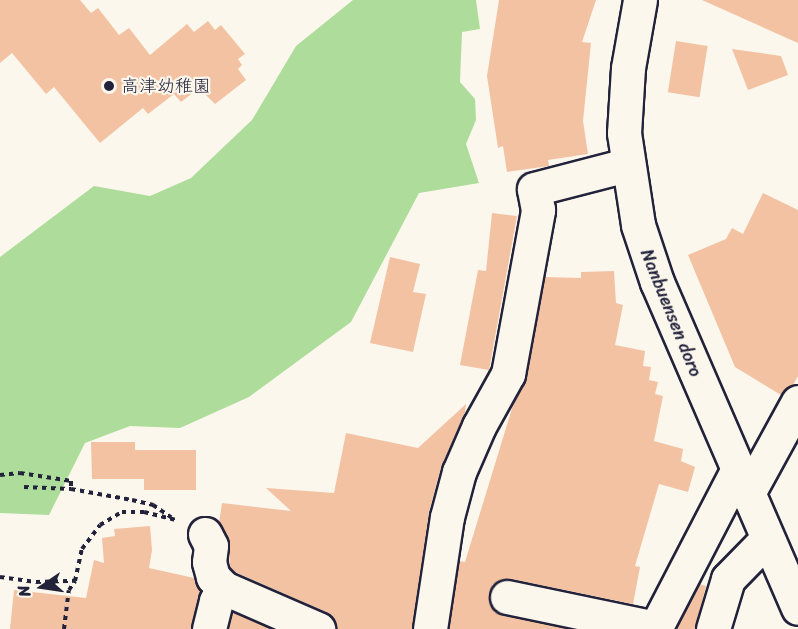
<!DOCTYPE html>
<html>
<head>
<meta charset="utf-8">
<style>
  body { margin:0 }
  #map { position:relative; width:798px; height:629px; overflow:hidden; background:#fbf7ec; font-family:Sriracha,"Klee One",sans-serif }
  div>[style] { position:absolute }
  [style*='--x'] { left:calc(var(--x)*1px); top:calc(var(--y)*1px); width:calc(var(--w)*1px); rotate:calc(var(--a)*1deg) }
  .green>* { inset:0; background:#addc9b }
  .building>* { inset:0; background:#f3c2a3; transform-origin:0 0 }
  .path>* { height:4px; margin-top:-2px; transform-origin:0; background:repeating-linear-gradient(90deg,#22223b 0 4.5px,transparent 0 9px) }
  .roads { filter:drop-shadow(2px 0 #22223b) drop-shadow(-2px 0 #22223b) drop-shadow(0 2px #22223b) drop-shadow(0 -2px #22223b) }
  .minor>* { height:33px; margin:-16.5px; padding:0 16.5px; transform-origin:16.5px; border-radius:16.5px; background:#fbf7ec }
  .dots>* { width:16px; height:16px; translate:-50% -50%; box-sizing:border-box; border:3px solid #fbf7ec; border-radius:50% }
  span { translate:-50% -50%; white-space:nowrap; text-align:center; line-height:1.15; -webkit-text-stroke:4.5px #fbf7ec; paint-order:stroke }
  .poi-label { font-size:18px; color:#22223b }
  .left { translate:0 -50%; text-align:left }
  .street-label { font-size:18px; color:#22223b }
  .north { position:absolute; left:12px; top:557px; width:60px; height:60px; -webkit-text-stroke:4px #fbf7ec; paint-order:stroke; rotate:257deg; font-size:16px; font-weight:700; line-height:24px; text-align:center; color:#22223b }
  .north::after { content:''; display:block; margin:auto; width:21px; height:27px; background:#22223b; clip-path:polygon(50% 0,100% 100%,50% 72%,0 100%) }
</style>
</head>
<body>
<div id="map">
  <div class="green">
    <i style="clip-path:polygon(353px 0,476px 0,480px 29px,462px 32px,460px 82px,475px 99px,476px 120px,466px 144px,479px 183px,419px 193px,351px 322px,249px 397px,180px 428px,130px 426px,85px 443px,49px 515px,0 513px,0 257px,94px 186px,150px 196px,191px 178px,252px 120px,296px 46px)"></i>
  </div>
  <div class="building">
    <i style="clip-path:polygon(0 0,80px 0,91px 13px,98px 8px,119px 35px,129px 28px,150px 55px,187px 24px,194px 32px,208px 21px,215px 30px,221px 25px,245px 54px,238px 59px,242px 65px,238px 69px,246px 80px,215px 104px,201px 90px,196px 93px,195px 91px,181px 102px,174px 94px,148px 114px,143px 108px,100px 143px,54px 87px,46px 94px,12px 53px,0 63px)"></i>
    <i style="clip-path:polygon(499px 0,596px 0,582px 42px,591px 43px,583px 121px,588px 154px,548px 160px,549px 166px,507px 172px,503px 146px,498px 148px,487px 76px)"></i>
    <i style="clip-path:polygon(702px 0,798px 0,798px 43px)"></i>
    <i style="left:676px;top:41px;width:32px;height:52px;rotate:9deg"></i>
    <i style="clip-path:polygon(732px 49px,781px 56px,788px 75px,748px 90px)"></i>
    <i style="clip-path:polygon(763px 193px,798px 210px,798px 376px,793px 385px,781px 395px,735px 367px,688px 255px,726px 239px,732px 228px,743px 234px)"></i>
    <i style="clip-path:polygon(492px 213px,517px 216px,489px 370px,460px 365px,478px 270px,486px 271px)"></i>
    <i style="clip-path:polygon(390px 257px,420px 264px,413px 292px,426px 294px,413px 352px,370px 343px)"></i>
    <i style="clip-path:polygon(614px 271px,616px 303px,623px 305px,615px 345px,645px 351px,643px 366px,651px 367px,649px 380px,658px 382px,655px 394px,663px 396px,654px 441px,683px 449px,681px 461px,695px 467px,688px 492px,659px 484px,635px 566px,640px 567px,633px 604px,511px 579px,502px 579px,493px 584px,489px 594px,489px 603px,495px 611px,568px 629px,449px 629px,459px 561px,465px 562px,514px 402px,526px 378px,545px 277px,581px 278px,581px 272px)"></i>
    <i style="clip-path:polygon(466px 404px,465px 412px,441px 467px,429px 512px,412px 629px,336px 629px,333px 618px,326px 612px,235px 572px,230px 567px,228px 538px,219px 523px,222px 503px,291px 511px,266px 488px,334px 493px,346px 433px,418px 448px)"></i>
    <i style="clip-path:polygon(91px 442px,135px 442px,135px 450px,196px 450px,196px 490px,144px 490px,144px 479px,92px 479px)"></i>
    <i style="clip-path:polygon(150px 526px,152px 550px,149px 568px,194px 578px,200px 591px,191px 629px,10px 629px,14px 590px,86px 598px,94px 560px,104px 563px,102px 538px,115px 536px,114px 529px)"></i>
    <i style="clip-path:polygon(699px 584px,706px 586px,695px 629px,676px 629px)"></i>
    <i style="clip-path:polygon(233px 612px,271px 629px,228px 629px)"></i>
  </div>
  <div class="path">
    <i style="--x:0;--y:475;--w:20;--a:-6"></i>
    <i style="--x:20;--y:473;--w:52;--a:8.9"></i>
    <i style="--x:71;--y:481;--w:8;--a:90"></i>
    <i style="--x:24;--y:487;--w:47;--a:2.4"></i>
    <i style="--x:71;--y:489;--w:62;--a:10.2"></i>
    <i style="--x:132;--y:500;--w:22;--a:13"></i>
    <i style="--x:153;--y:505;--w:22;--a:34"></i>
    <i style="--x:0;--y:577;--w:36;--a:8"></i>
    <i style="--x:36;--y:582;--w:38;--a:-2"></i>
    <i style="--x:64;--y:629;--w:39;--a:-83"></i>
    <i style="--x:69;--y:590;--w:11;--a:-56"></i>
    <i style="--x:75;--y:581;--w:33;--a:-78"></i>
    <i style="--x:82;--y:549;--w:30;--a:-53"></i>
    <i style="--x:100;--y:525;--w:26;--a:-31"></i>
    <i style="--x:122;--y:512;--w:22;--a:0"></i>
    <i style="--x:144;--y:512;--w:33;--a:14"></i>
  </div>
  <div class="roads">
    <div class="minor">
      <i style="--x:640;--y:0;--w:69;--a:100"></i>
      <i style="--x:628;--y:68;--w:65;--a:93.5"></i>
      <i style="--x:624;--y:133;--w:93;--a:81.3"></i>
      <i style="--x:638;--y:225;--w:60;--a:71.6"></i>
      <i style="--x:657;--y:282;--w:355;--a:66.6"></i>
      <i style="--x:747;--y:495;--w:106;--a:-61.3"></i>
      <i style="--x:205;--y:534;--w:13;--a:63"></i>
      <i style="--x:211;--y:546;--w:16;--a:97"></i>
      <i style="--x:209;--y:562;--w:16;--a:75"></i>
      <i style="--x:213;--y:577;--w:16;--a:45"></i>
      <i style="--x:224;--y:588;--w:103;--a:23.6"></i>
      <i style="--x:507;--y:597;--w:151;--a:11.8"></i>
      <i style="--x:209;--y:629;--w:29;--a:-76"></i>
      <i style="--x:216;--y:601;--w:15;--a:-58"></i>
      <i style="--x:430;--y:629;--w:113;--a:-81.4"></i>
      <i style="--x:447;--y:517;--w:47;--a:-75.1"></i>
      <i style="--x:459;--y:472;--w:50;--a:-66.5"></i>
      <i style="--x:479;--y:426;--w:60;--a:-60.9"></i>
      <i style="--x:508;--y:374;--w:167;--a:-79.6"></i>
      <i style="--x:538;--y:210;--w:21;--a:-101"></i>
      <i style="--x:534;--y:189;--w:96;--a:-14.5"></i>
      <i style="--x:655;--y:629;--w:178;--a:-62.6"></i>
      <i style="--x:713;--y:629;--w:52;--a:-73.3"></i>
      <i style="--x:728;--y:579;--w:56;--a:-45.7"></i>
    </div>
  </div>
  <div class="dots">
    <i style="left:109px;top:86px;background:#22223b"></i>
  </div>
  <div class="poi-label">
    <span class="left" style="left:121px;top:86px">高津幼稚園</span>
  </div>
  <div class="street-label">
    <span style="left:671px;top:313px;rotate:68deg">Nanbuensen doro</span>
  </div>
  <div class="north">N</div>
</div>
</body>
</html>
